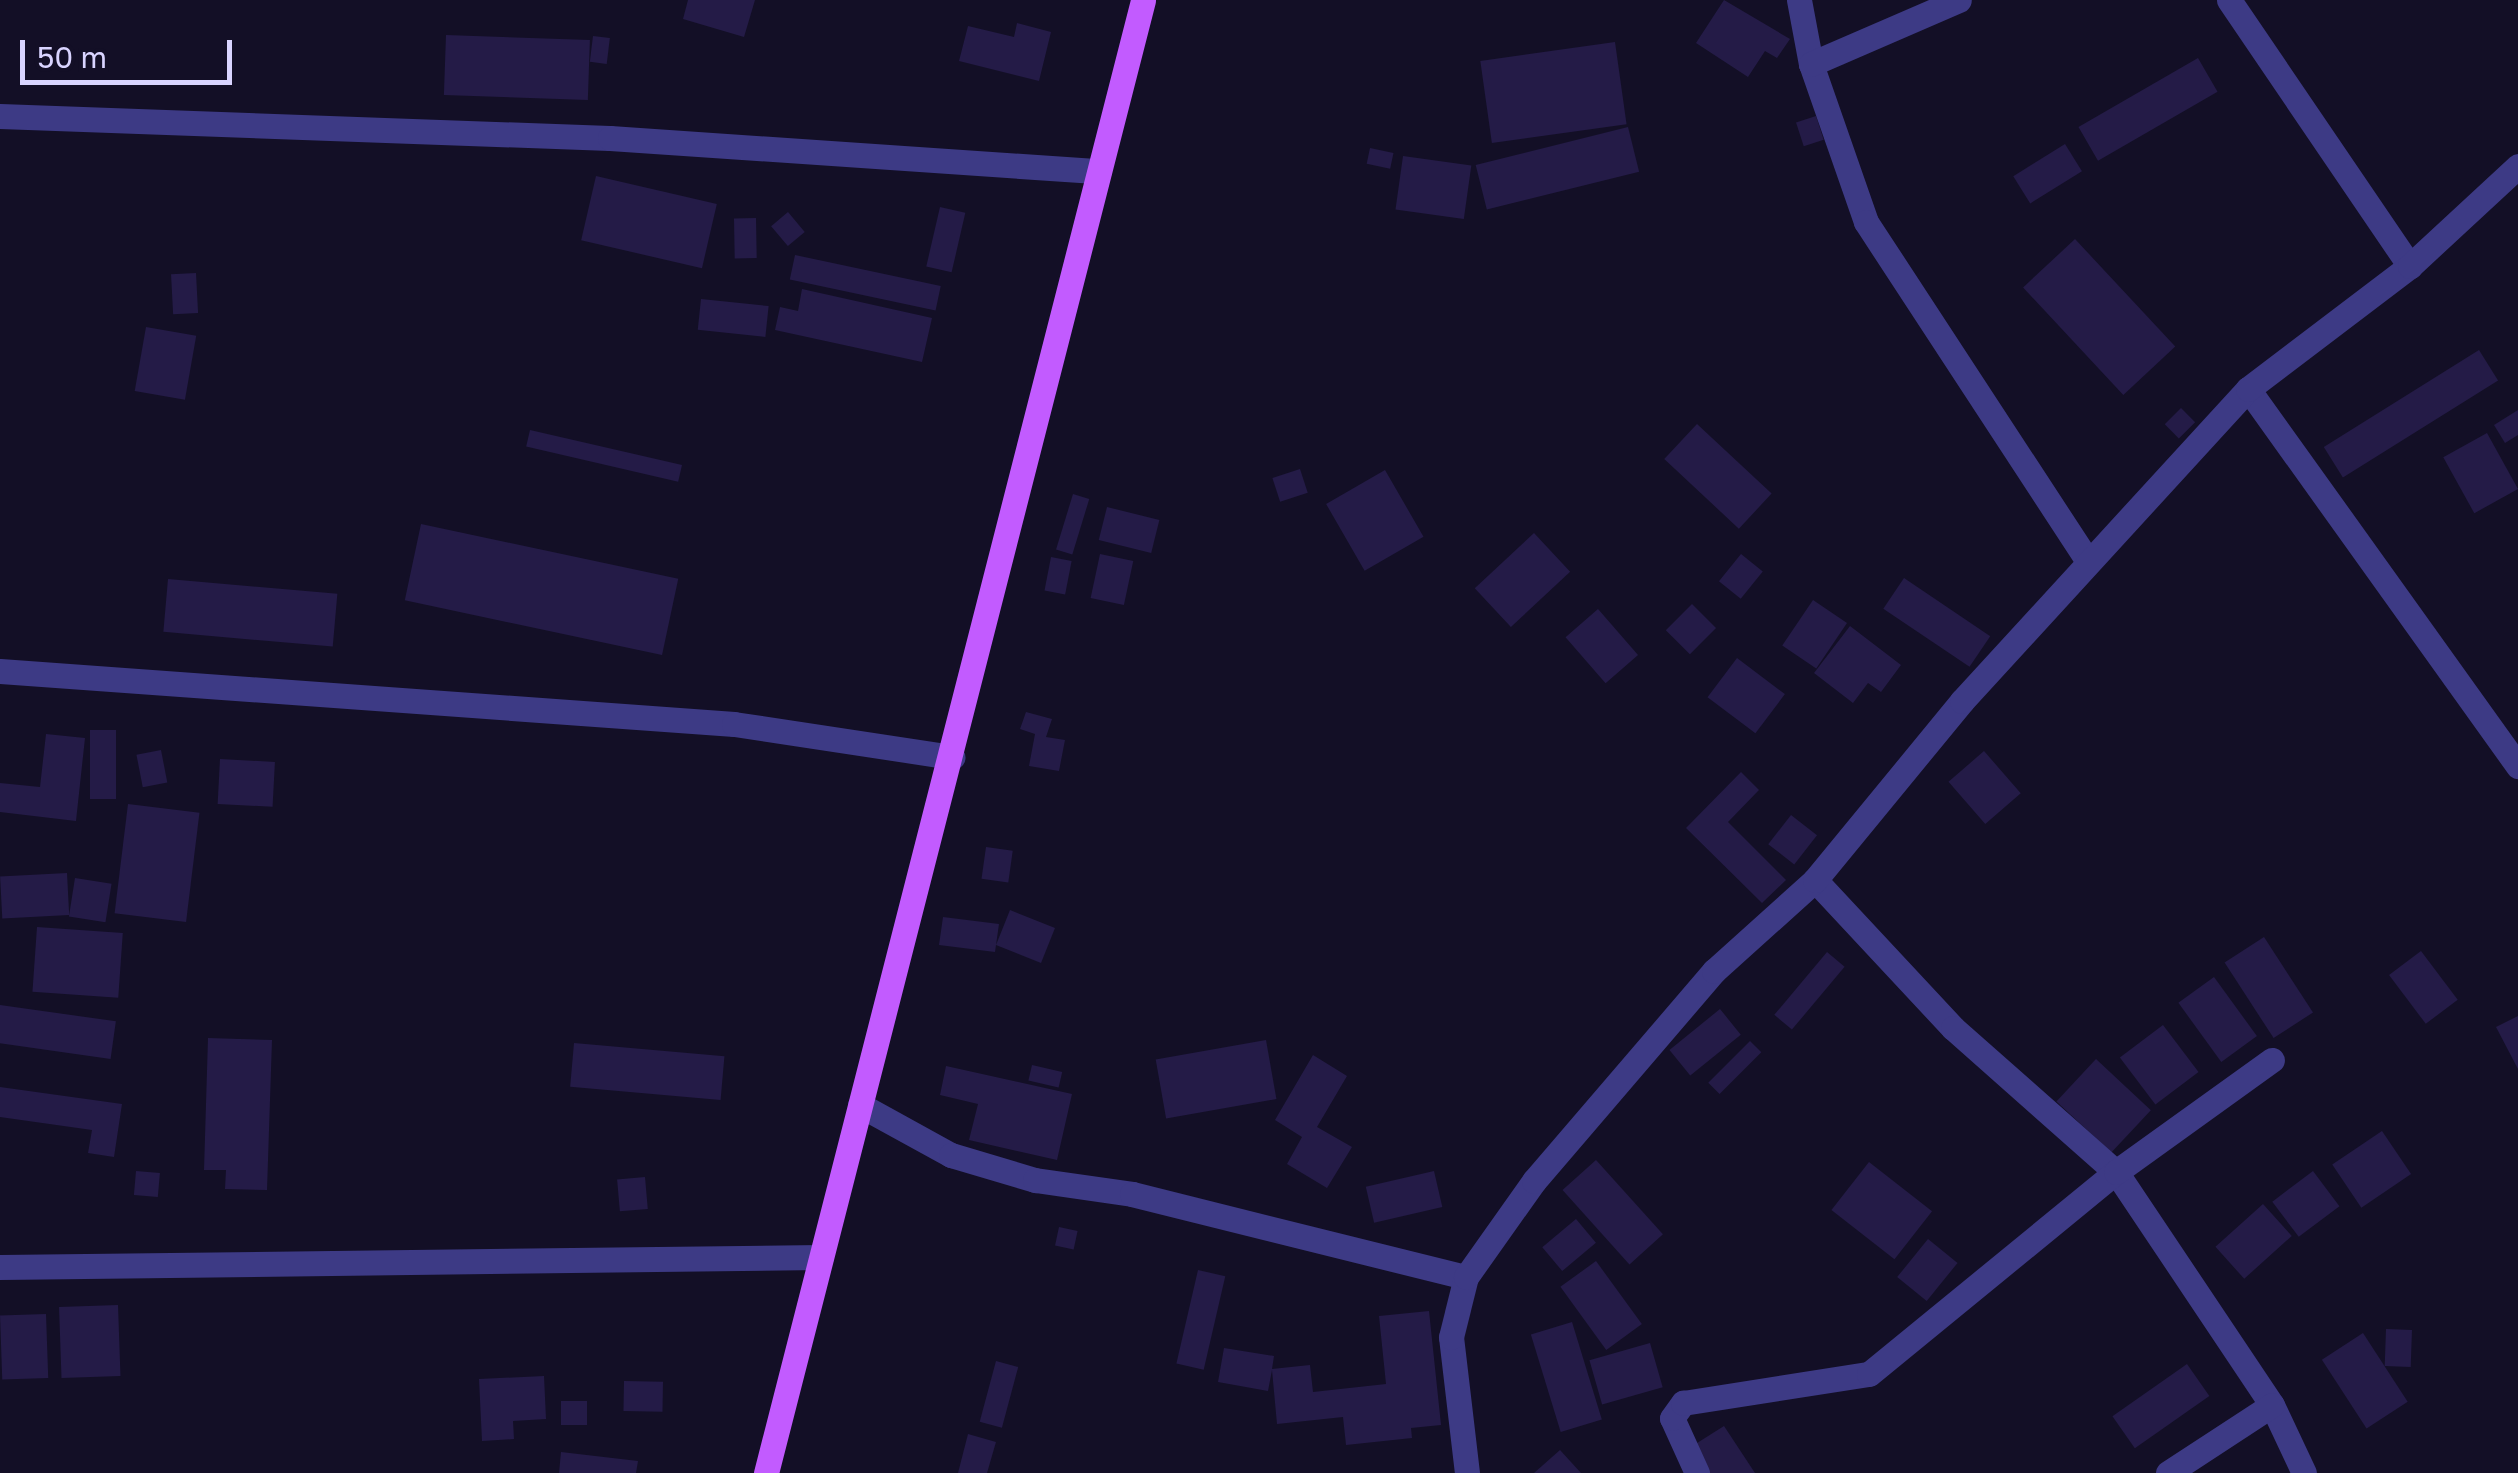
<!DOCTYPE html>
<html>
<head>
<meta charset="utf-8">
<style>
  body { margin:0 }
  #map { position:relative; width:2518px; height:1473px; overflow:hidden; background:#130f26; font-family:"Golos Text",sans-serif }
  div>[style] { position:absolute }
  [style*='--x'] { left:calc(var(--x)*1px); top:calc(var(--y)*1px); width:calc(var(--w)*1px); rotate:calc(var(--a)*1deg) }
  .building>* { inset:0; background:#241b47; transform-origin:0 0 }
  .minor>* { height:25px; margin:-12.5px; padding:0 12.5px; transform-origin:12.5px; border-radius:12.5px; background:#3d3a85 }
  .major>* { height:25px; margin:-12.5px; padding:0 12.5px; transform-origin:12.5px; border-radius:12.5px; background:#c25bff }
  span { translate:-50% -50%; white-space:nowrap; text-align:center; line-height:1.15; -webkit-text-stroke:8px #130f26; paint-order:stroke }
  .scale { position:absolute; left:20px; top:40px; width:212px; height:45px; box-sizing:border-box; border:5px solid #d9d4ff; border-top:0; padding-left:12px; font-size:30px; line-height:35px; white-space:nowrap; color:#d9d4ff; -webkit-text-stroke:8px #130f26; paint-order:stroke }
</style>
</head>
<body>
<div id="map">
  <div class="building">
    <i style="clip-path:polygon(688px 0,755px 0,744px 37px,683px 19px)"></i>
    <i style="clip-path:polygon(1724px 0,1790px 39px,1777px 58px,1765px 51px,1748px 77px,1696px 43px)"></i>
    <i style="clip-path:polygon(1017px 23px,1051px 32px,1039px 81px,959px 61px,968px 26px,1014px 37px)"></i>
    <i style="left:446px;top:35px;width:144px;height:60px;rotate:2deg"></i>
    <i style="left:593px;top:36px;width:17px;height:26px;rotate:7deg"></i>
    <i style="left:1615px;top:42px;width:83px;height:136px;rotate:82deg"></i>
    <i style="left:2198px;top:58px;width:39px;height:138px;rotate:60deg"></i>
    <i style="left:1816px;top:116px;width:25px;height:21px;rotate:72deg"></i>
    <i style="left:1628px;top:127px;width:46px;height:157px;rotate:76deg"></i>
    <i style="left:2065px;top:144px;width:32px;height:61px;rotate:58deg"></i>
    <i style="left:1370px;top:148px;width:24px;height:16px;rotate:12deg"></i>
    <i style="left:1403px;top:156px;width:69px;height:54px;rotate:8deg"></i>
    <i style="left:596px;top:176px;width:124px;height:66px;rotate:13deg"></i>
    <i style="left:940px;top:207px;width:26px;height:61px;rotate:13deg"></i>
    <i style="left:788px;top:212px;width:26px;height:22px;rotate:50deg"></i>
    <i style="left:756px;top:218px;width:40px;height:22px;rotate:89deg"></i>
    <i style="left:2075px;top:239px;width:147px;height:71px;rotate:47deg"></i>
    <i style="left:795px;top:255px;width:149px;height:25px;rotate:12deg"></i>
    <i style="left:196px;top:273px;width:40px;height:25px;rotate:87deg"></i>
    <i style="clip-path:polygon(802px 289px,932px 318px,922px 362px,775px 330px,780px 307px,798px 311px)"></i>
    <i style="left:701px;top:299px;width:68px;height:31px;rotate:6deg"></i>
    <i style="left:146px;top:327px;width:51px;height:65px;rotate:10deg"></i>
    <i style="left:2479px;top:350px;width:36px;height:183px;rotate:58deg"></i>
    <i style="left:2181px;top:408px;width:20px;height:23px;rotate:45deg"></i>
    <i style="clip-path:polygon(2518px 410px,2518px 435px,2505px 443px,2494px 425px)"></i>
    <i style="left:1697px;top:424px;width:102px;height:48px;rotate:43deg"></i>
    <i style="left:530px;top:430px;width:156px;height:17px;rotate:13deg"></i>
    <i style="left:2487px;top:433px;width:64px;height:50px;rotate:61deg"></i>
    <i style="left:1300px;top:469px;width:25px;height:29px;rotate:72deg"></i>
    <i style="left:1385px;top:470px;width:77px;height:68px;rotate:60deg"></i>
    <i style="left:1073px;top:494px;width:17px;height:58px;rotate:17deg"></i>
    <i style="left:1107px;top:507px;width:54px;height:34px;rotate:14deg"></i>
    <i style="left:421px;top:524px;width:263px;height:78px;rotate:12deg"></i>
    <i style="left:1534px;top:533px;width:53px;height:81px;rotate:47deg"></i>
    <i style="left:1100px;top:554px;width:34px;height:45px;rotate:12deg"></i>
    <i style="left:1741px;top:554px;width:28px;height:35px;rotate:39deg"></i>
    <i style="left:1051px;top:557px;width:21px;height:34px;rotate:11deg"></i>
    <i style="left:1904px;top:578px;width:104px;height:37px;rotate:34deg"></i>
    <i style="left:168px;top:579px;width:170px;height:53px;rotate:5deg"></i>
    <i style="left:1813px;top:600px;width:41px;height:55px;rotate:34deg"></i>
    <i style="left:1692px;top:604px;width:34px;height:37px;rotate:45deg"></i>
    <i style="left:1598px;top:609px;width:61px;height:43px;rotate:49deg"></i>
    <i style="clip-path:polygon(1850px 626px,1901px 665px,1881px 692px,1868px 683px,1853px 703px,1814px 673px)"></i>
    <i style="left:1737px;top:658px;width:60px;height:49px;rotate:37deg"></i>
    <i style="clip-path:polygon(1026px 712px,1052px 719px,1046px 737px,1065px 740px,1059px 771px,1029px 766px,1035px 734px,1020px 729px)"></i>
    <i style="left:90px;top:730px;width:26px;height:69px"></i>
    <i style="clip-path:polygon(46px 734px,85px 738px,76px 821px,0 812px,0 783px,40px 787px)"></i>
    <i style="left:161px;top:750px;width:33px;height:25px;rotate:79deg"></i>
    <i style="left:1984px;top:751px;width:56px;height:47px;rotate:49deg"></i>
    <i style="left:220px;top:759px;width:55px;height:45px;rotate:3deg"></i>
    <i style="clip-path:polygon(1741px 772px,1759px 790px,1728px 822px,1786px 880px,1762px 903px,1686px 828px)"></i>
    <i style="left:128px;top:804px;width:72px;height:110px;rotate:7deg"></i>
    <i style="left:1791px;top:815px;width:33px;height:37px;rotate:38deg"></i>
    <i style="left:986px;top:847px;width:27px;height:32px;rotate:8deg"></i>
    <i style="left:67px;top:873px;width:42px;height:67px;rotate:87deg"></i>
    <i style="left:75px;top:878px;width:37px;height:39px;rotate:9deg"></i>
    <i style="clip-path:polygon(1010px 910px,1055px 928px,1041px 963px,996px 945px,995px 952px,939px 945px,943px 917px,999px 924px,996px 945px)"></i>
    <i style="left:37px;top:927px;width:86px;height:65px;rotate:4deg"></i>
    <i style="left:2264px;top:937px;width:90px;height:47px;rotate:57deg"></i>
    <i style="left:2421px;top:951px;width:61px;height:40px;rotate:53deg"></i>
    <i style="left:1827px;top:952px;width:23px;height:82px;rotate:40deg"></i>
    <i style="left:2214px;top:977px;width:73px;height:44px;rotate:54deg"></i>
    <i style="left:0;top:1005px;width:117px;height:38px;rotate:8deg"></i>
    <i style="left:1720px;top:1009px;width:33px;height:65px;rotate:51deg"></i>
    <i style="clip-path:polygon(2518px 1016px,2518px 1069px,2496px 1027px)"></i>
    <i style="left:2163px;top:1025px;width:59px;height:54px;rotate:53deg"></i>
    <i style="clip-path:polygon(208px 1038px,272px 1040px,267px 1190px,225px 1189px,226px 1170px,204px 1170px)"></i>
    <i style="left:1266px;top:1040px;width:60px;height:112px;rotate:80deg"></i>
    <i style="left:1750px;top:1041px;width:16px;height:59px;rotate:45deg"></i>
    <i style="left:574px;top:1043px;width:151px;height:44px;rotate:5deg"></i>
    <i style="clip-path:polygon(1313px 1055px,1347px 1076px,1317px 1127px,1352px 1147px,1327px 1188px,1287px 1164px,1302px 1137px,1275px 1120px)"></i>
    <i style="left:2096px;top:1059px;width:75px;height:58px;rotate:43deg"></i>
    <i style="left:1032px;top:1065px;width:31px;height:16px;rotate:13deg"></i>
    <i style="clip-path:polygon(946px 1066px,1072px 1094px,1057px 1160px,969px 1140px,978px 1104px,940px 1095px)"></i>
    <i style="clip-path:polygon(0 1087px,122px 1104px,114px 1157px,88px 1153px,92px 1130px,0 1117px)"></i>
    <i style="left:2382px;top:1131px;width:52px;height:60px;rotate:56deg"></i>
    <i style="left:1596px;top:1160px;width:100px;height:45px;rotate:48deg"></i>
    <i style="left:1869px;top:1162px;width:80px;height:61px;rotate:38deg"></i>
    <i style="left:136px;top:1171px;width:24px;height:24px;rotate:5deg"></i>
    <i style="left:1434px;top:1171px;width:37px;height:70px;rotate:77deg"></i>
    <i style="left:2313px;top:1171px;width:44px;height:51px;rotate:53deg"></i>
    <i style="left:645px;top:1177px;width:32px;height:28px;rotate:85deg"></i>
    <i style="left:2263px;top:1204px;width:43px;height:64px;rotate:48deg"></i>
    <i style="left:1576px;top:1219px;width:31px;height:44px;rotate:50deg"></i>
    <i style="left:1059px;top:1227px;width:19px;height:19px;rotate:12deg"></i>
    <i style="left:1928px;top:1239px;width:38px;height:49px;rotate:39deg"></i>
    <i style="left:1596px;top:1261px;width:78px;height:44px;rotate:54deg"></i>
    <i style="left:1198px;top:1270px;width:28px;height:96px;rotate:13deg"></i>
    <i style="left:118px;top:1305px;width:71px;height:59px;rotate:88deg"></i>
    <i style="clip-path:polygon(1429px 1311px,1441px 1425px,1411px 1428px,1412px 1438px,1346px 1445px,1343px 1417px,1277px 1424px,1272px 1370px,1268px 1391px,1218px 1382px,1224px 1348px,1274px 1356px,1272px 1369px,1310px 1365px,1313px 1392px,1386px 1384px,1379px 1316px)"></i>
    <i style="left:46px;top:1314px;width:64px;height:46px;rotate:88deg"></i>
    <i style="left:1572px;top:1322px;width:102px;height:43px;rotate:73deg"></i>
    <i style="left:2386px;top:1329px;width:26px;height:37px;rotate:2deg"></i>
    <i style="left:2363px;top:1333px;width:82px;height:49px;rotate:57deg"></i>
    <i style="left:1650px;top:1343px;width:46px;height:63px;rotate:74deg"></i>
    <i style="left:996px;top:1361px;width:23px;height:63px;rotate:15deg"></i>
    <i style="left:2187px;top:1364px;width:39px;height:91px;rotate:55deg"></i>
    <i style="clip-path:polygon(544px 1376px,546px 1419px,513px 1421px,514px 1439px,482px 1441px,479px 1379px)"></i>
    <i style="left:624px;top:1381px;width:39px;height:30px;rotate:1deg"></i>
    <i style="left:587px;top:1401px;width:24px;height:26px;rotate:90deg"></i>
    <i style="clip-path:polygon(1724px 1426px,1755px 1473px,1700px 1473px,1686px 1450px)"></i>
    <i style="clip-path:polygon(968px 1434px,996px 1442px,987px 1473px,958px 1473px)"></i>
    <i style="clip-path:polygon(1560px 1450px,1581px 1473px,1534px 1473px)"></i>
    <i style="clip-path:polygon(561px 1452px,638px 1461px,636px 1473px,559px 1473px)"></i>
  </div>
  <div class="minor">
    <i style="--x:1799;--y:0;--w:65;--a:79.4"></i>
    <i style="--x:1811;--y:64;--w:167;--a:70.8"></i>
    <i style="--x:1866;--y:222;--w:405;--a:56.8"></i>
    <i style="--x:2229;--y:0;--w:322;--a:55.8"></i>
    <i style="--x:1811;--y:64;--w:161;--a:-23.4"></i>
    <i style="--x:0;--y:116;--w:610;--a:2.07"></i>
    <i style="--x:610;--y:138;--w:490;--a:3.9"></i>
    <i style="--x:2248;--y:389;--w:464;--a:54.4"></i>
    <i style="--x:0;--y:671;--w:736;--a:4.13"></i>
    <i style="--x:734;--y:724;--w:221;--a:8.6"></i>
    <i style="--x:1815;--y:880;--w:202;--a:47"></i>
    <i style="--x:1953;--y:1028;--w:217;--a:41.5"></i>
    <i style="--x:2116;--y:1172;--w:280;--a:56.2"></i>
    <i style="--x:2272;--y:1405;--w:75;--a:64.8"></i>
    <i style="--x:860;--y:1105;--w:104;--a:28.8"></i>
    <i style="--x:951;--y:1155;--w:88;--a:16.6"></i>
    <i style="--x:1035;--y:1180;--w:98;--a:8.2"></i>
    <i style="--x:1132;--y:1194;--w:344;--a:14"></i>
    <i style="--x:0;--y:1267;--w:821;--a:-0.7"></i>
    <i style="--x:1467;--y:1473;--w:137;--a:-96.7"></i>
    <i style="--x:1451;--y:1337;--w:62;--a:-76"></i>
    <i style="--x:1466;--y:1277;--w:118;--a:-54.7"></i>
    <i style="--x:1534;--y:1181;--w:277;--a:-49.4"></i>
    <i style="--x:1714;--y:971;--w:136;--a:-42"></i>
    <i style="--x:1815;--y:880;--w:232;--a:-50.6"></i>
    <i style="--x:1962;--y:701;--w:423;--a:-47.5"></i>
    <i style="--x:2248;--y:389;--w:203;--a:-37.2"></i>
    <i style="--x:2410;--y:266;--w:147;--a:-42.8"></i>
    <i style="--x:1697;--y:1473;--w:60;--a:-114.4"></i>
    <i style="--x:1672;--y:1418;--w:19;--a:-54"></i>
    <i style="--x:1683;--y:1403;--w:188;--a:-8.9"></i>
    <i style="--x:1869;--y:1374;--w:319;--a:-39.3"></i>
    <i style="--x:2116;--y:1172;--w:192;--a:-35.7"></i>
    <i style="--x:2168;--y:1473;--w:124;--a:-33.2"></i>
  </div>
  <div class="major">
    <i style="--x:766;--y:1473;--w:1520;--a:-75.64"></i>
  </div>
  <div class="scale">50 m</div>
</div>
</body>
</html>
